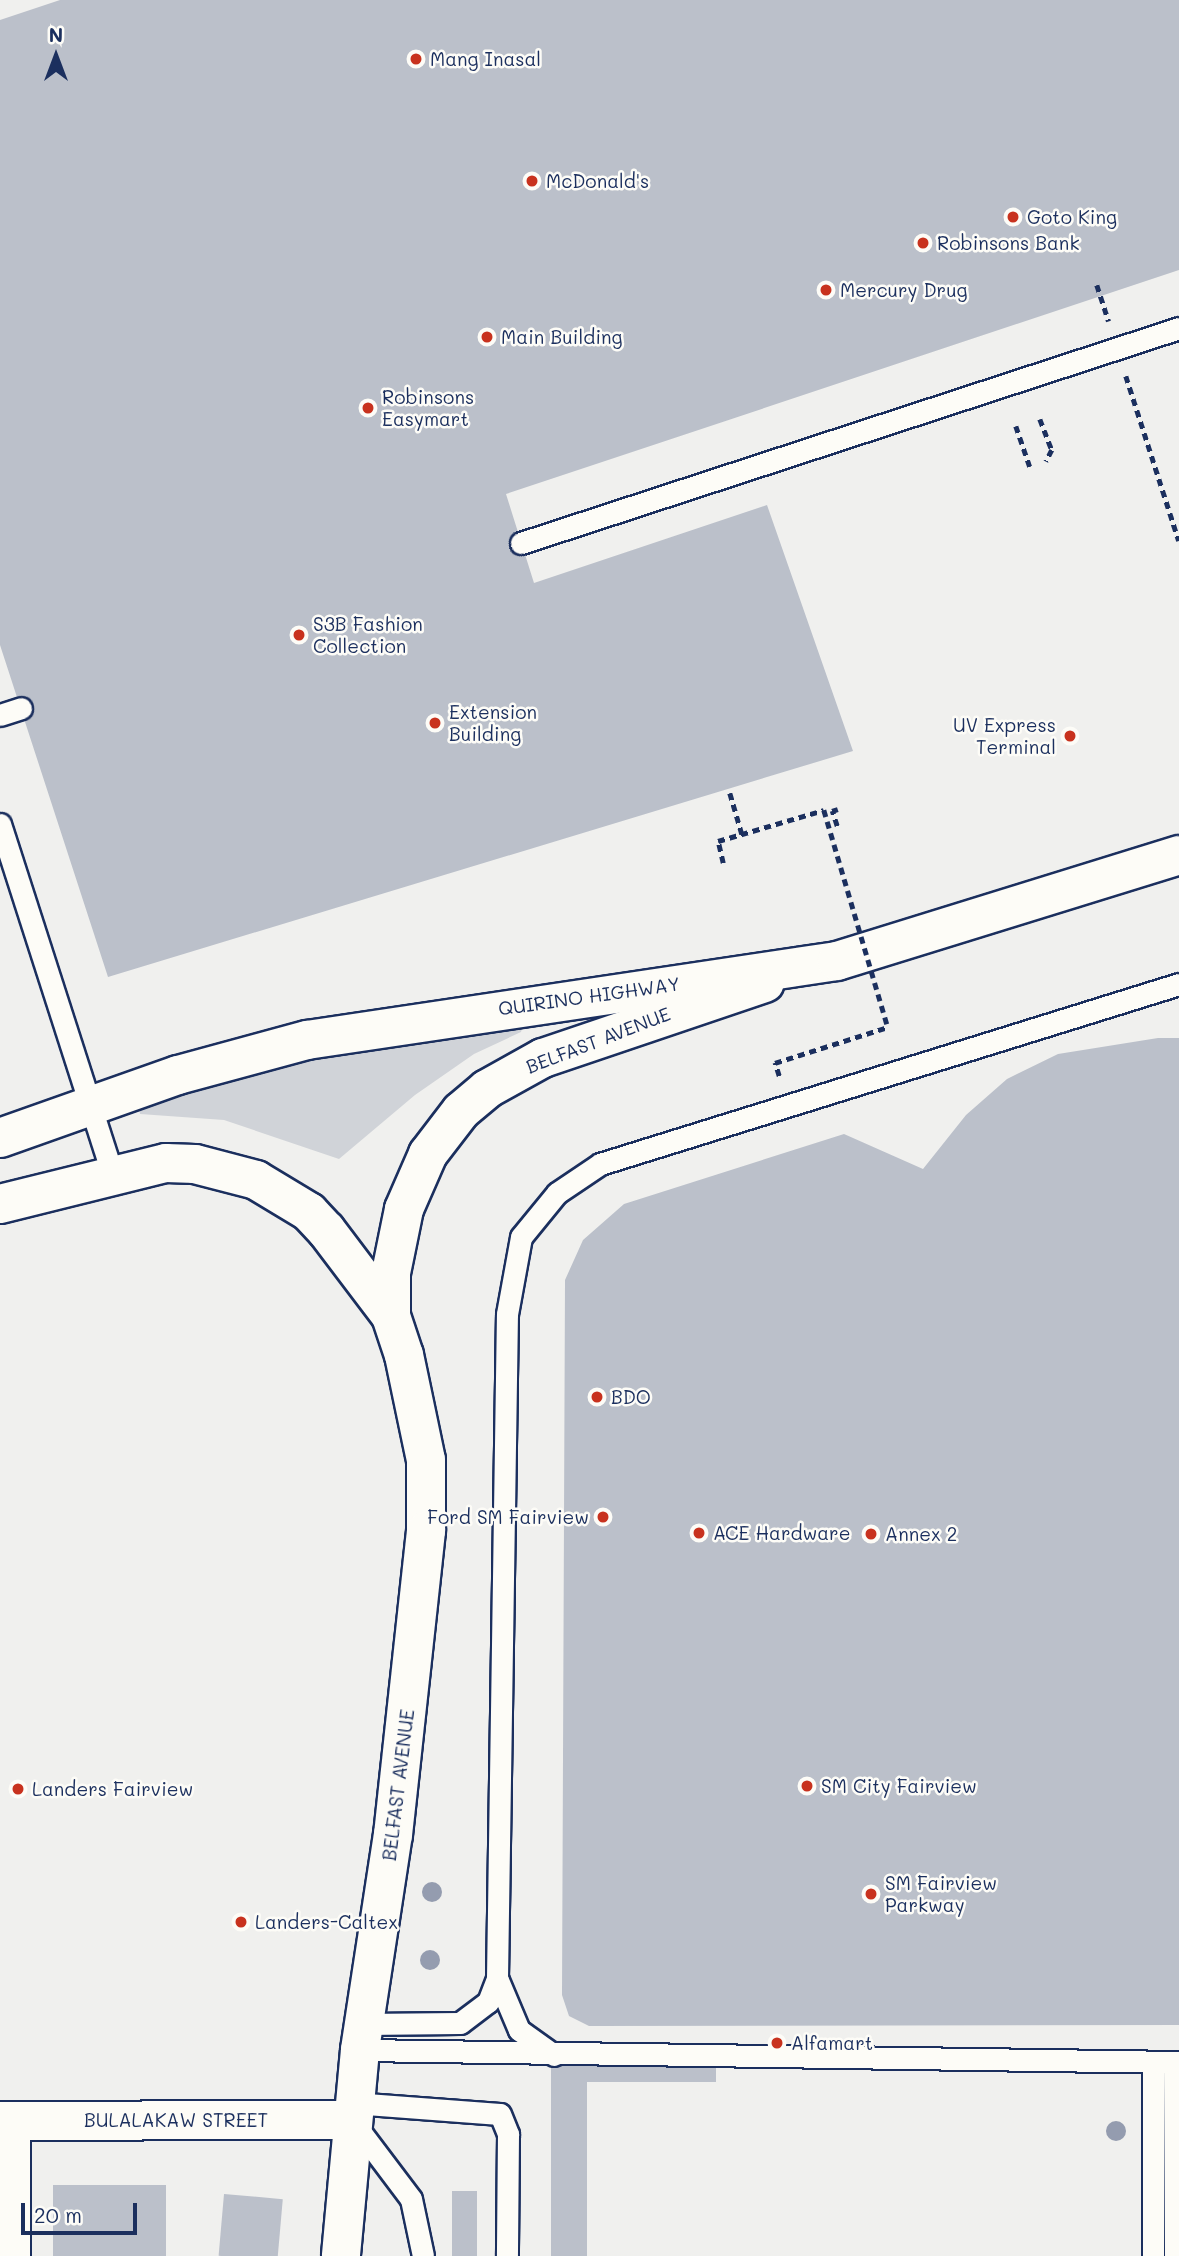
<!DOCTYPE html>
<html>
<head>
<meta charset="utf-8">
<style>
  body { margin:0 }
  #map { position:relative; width:1179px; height:2256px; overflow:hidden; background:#f0f0ee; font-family:Mali,sans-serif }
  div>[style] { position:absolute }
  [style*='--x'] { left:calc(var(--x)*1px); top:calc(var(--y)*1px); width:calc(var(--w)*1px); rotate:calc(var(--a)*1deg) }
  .green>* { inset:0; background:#d0d3d8 }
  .building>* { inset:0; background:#bbc0ca; transform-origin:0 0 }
  .path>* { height:4.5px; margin-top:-2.25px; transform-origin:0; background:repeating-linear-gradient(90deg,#1b2f5e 0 7px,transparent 0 12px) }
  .roads { filter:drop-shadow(2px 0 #1b2f5e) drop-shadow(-2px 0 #1b2f5e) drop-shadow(0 2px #1b2f5e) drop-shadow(0 -2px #1b2f5e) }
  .lane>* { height:21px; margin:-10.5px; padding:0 10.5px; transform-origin:10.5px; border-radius:10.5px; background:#fdfcf7 }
  .street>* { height:38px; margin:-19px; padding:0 19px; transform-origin:19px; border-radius:19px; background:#fdfcf7 }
  .secondary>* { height:38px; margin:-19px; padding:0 19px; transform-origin:19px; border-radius:19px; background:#fdfcf7 }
  .primary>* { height:38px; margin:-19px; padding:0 19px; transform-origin:19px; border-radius:19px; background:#fdfcf7 }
  .path-bridge>* { height:4.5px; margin-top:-2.25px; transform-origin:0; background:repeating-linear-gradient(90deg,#1b2f5e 0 7px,transparent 0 12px) }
  .trees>* { width:20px; height:20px; margin:-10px; border-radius:50%; background:#949caf }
  .dots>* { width:19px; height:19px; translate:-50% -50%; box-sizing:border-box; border:4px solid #fdfcf7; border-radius:50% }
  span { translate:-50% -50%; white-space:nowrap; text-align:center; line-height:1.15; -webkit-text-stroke:5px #fdfcf7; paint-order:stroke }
  .poi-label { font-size:19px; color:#1b2f5e }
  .left { translate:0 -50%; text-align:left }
  .right { translate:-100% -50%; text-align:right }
  .street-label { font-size:19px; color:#1b2f5e }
  .north { position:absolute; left:21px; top:21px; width:70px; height:70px; -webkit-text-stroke:5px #fdfcf7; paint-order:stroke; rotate:0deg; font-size:19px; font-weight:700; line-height:28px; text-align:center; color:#1b2f5e }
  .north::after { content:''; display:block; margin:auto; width:24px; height:32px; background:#1b2f5e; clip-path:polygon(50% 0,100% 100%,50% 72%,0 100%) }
  .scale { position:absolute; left:21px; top:2203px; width:116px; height:32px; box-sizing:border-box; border:4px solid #1b2f5e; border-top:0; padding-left:9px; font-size:21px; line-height:24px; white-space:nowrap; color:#1b2f5e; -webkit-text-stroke:5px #fdfcf7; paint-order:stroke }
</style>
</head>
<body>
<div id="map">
  <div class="green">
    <i style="clip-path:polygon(523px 1025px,521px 1032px,474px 1054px,415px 1095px,339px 1159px,224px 1120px,140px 1114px,138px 1101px,317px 1050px)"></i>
  </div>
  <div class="building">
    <i style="clip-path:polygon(60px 0,1179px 0,1179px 270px,506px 494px,534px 583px,767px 505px,853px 751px,108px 977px,0 645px,0 20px)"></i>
    <i style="clip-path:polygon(1158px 1038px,1179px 1038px,1179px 2025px,589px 2026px,569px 2016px,562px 1995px,565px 1280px,583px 1240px,624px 1204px,844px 1134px,923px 1169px,966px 1115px,1007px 1079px,1058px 1054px)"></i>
    <i style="clip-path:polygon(551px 2064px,716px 2067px,716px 2082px,587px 2082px,587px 2256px,551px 2256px)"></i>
    <i style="left:53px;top:2185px;width:113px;height:71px"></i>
    <i style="left:477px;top:2191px;width:65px;height:25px;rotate:90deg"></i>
    <i style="left:224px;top:2194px;width:59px;height:62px;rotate:5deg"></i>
  </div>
  <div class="path">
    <i style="--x:1097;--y:285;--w:38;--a:72"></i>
    <i style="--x:1126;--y:376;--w:173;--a:72.2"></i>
    <i style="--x:1040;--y:419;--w:33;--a:69"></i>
    <i style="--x:1052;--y:450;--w:13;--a:117"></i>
    <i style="--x:1016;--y:426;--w:43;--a:71.1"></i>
    <i style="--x:730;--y:793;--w:43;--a:73.7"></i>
    <i style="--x:837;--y:826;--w:16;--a:-108"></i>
    <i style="--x:832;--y:811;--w:6;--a:-18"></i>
    <i style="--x:723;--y:863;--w:23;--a:-103"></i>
    <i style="--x:718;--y:841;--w:110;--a:-16.3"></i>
    <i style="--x:779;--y:1076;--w:14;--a:-107"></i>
    <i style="--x:775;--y:1063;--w:119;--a:-17.7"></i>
  </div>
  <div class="roads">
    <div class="lane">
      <i style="--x:521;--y:543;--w:692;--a:-18.09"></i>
      <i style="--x:0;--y:715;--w:22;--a:-18"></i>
      <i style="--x:0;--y:824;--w:367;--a:72.2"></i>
      <i style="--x:363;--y:2024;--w:97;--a:-0.6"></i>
      <i style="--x:460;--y:2023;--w:35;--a:-37"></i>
      <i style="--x:488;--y:2002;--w:26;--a:-69"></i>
      <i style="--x:360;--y:2050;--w:819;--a:0.84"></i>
      <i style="--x:554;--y:2055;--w:43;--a:-144.5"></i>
      <i style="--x:519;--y:2030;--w:56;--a:-112.9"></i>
      <i style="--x:497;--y:1978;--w:664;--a:-89.14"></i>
      <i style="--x:507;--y:1314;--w:78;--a:-79.7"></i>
      <i style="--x:521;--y:1237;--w:57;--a:-50.7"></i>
      <i style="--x:557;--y:1193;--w:52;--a:-34"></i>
      <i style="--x:600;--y:1164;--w:606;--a:-17.27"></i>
      <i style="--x:1153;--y:2062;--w:194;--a:90"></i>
      <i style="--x:1174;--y:2062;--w:194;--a:89.7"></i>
      <i style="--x:353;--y:2103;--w:147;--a:4.3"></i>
      <i style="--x:500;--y:2114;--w:22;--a:68"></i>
      <i style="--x:508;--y:2134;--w:122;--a:90.5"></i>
      <i style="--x:353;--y:2122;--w:96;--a:53"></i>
      <i style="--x:411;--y:2199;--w:58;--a:78.1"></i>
    </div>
    <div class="street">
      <i style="--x:0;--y:2121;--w:352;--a:-0.2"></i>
      <i style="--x:11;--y:2121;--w:135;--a:90"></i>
    </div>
    <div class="secondary">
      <i style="--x:0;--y:1204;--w:171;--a:-13.9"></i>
      <i style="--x:166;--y:1163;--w:29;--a:2"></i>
      <i style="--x:195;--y:1164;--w:63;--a:14.7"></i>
      <i style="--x:256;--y:1180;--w:62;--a:31.1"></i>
      <i style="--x:309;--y:1212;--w:25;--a:47"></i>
      <i style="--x:326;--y:1230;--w:108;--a:52.9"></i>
      <i style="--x:391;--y:1316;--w:41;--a:71.6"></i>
      <i style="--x:404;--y:1355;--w:107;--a:78.2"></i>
      <i style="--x:426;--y:1460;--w:71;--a:90"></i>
      <i style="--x:426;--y:1531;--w:305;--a:96.2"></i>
      <i style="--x:393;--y:1834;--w:219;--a:98.7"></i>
      <i style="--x:360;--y:2050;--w:207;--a:95.3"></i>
      <i style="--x:391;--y:1316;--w:43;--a:-90"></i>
      <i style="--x:391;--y:1273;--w:65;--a:-78.5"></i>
      <i style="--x:404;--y:1209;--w:60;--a:-66.4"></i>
      <i style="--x:428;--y:1154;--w:54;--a:-52.5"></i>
      <i style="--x:461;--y:1111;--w:34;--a:-40"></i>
      <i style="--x:487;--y:1089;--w:64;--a:-29"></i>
      <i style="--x:543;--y:1058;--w:234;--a:-18.7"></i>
    </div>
    <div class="primary">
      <i style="--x:0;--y:1138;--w:189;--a:-19.5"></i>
      <i style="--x:178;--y:1075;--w:134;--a:-15.2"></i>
      <i style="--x:307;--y:1040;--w:536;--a:-8.48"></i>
      <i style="--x:837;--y:961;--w:358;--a:-17.2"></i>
    </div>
  </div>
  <div class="path-bridge">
    <i style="--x:824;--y:810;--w:226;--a:73.6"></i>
  </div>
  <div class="trees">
    <i style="left:432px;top:1892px"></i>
    <i style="left:430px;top:1960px"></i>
    <i style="left:1116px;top:2131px"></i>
  </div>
  <div class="dots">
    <i style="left:416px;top:59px;background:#c8321e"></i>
    <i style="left:532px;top:181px;background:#c8321e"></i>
    <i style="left:1013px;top:217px;background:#c8321e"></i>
    <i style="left:923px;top:243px;background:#c8321e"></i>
    <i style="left:826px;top:290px;background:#c8321e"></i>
    <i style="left:487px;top:337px;background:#c8321e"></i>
    <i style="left:368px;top:408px;background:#c8321e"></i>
    <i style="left:299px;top:635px;background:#c8321e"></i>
    <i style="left:435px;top:723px;background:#c8321e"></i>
    <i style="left:1070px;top:736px;background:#c8321e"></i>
    <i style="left:597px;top:1397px;background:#c8321e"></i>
    <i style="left:603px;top:1517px;background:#c8321e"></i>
    <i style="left:699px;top:1533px;background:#c8321e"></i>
    <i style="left:871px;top:1534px;background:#c8321e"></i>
    <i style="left:807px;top:1786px;background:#c8321e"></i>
    <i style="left:18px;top:1789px;background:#c8321e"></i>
    <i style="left:871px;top:1894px;background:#c8321e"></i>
    <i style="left:241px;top:1922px;background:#c8321e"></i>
    <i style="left:777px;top:2043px;background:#c8321e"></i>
  </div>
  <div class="poi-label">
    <span class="left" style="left:430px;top:59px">Mang Inasal</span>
    <span class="left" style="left:546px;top:181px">McDonald's</span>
    <span class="left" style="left:1027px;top:217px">Goto King</span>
    <span class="left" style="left:937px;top:243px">Robinsons Bank</span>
    <span class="left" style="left:840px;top:290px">Mercury Drug</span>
    <span class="left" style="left:501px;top:337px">Main Building</span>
    <span class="left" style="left:382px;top:408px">Robinsons<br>Easymart</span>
    <span class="left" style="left:313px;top:635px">S3B Fashion<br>Collection</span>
    <span class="left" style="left:449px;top:723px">Extension<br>Building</span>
    <span class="right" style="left:1056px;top:736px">UV Express<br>Terminal</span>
    <span class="left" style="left:611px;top:1397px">BDO</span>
    <span class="right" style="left:589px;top:1517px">Ford SM Fairview</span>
    <span class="left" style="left:713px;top:1533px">ACE Hardware</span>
    <span class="left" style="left:885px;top:1534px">Annex 2</span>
    <span class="left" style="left:821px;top:1786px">SM City Fairview</span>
    <span class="left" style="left:32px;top:1789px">Landers Fairview</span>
    <span class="left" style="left:885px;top:1894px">SM Fairview<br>Parkway</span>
    <span class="left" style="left:255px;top:1922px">Landers-Caltex</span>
    <span class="left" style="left:791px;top:2043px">Alfamart</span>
  </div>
  <div class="street-label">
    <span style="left:589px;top:996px;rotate:-8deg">QUIRINO HIGHWAY</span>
    <span style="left:598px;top:1040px;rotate:-21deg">BELFAST AVENUE</span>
    <span style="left:398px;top:1785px;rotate:-83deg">BELFAST AVENUE</span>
    <span style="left:176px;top:2120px">BULALAKAW STREET</span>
  </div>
  <div class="north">N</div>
  <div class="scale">20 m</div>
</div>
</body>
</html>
